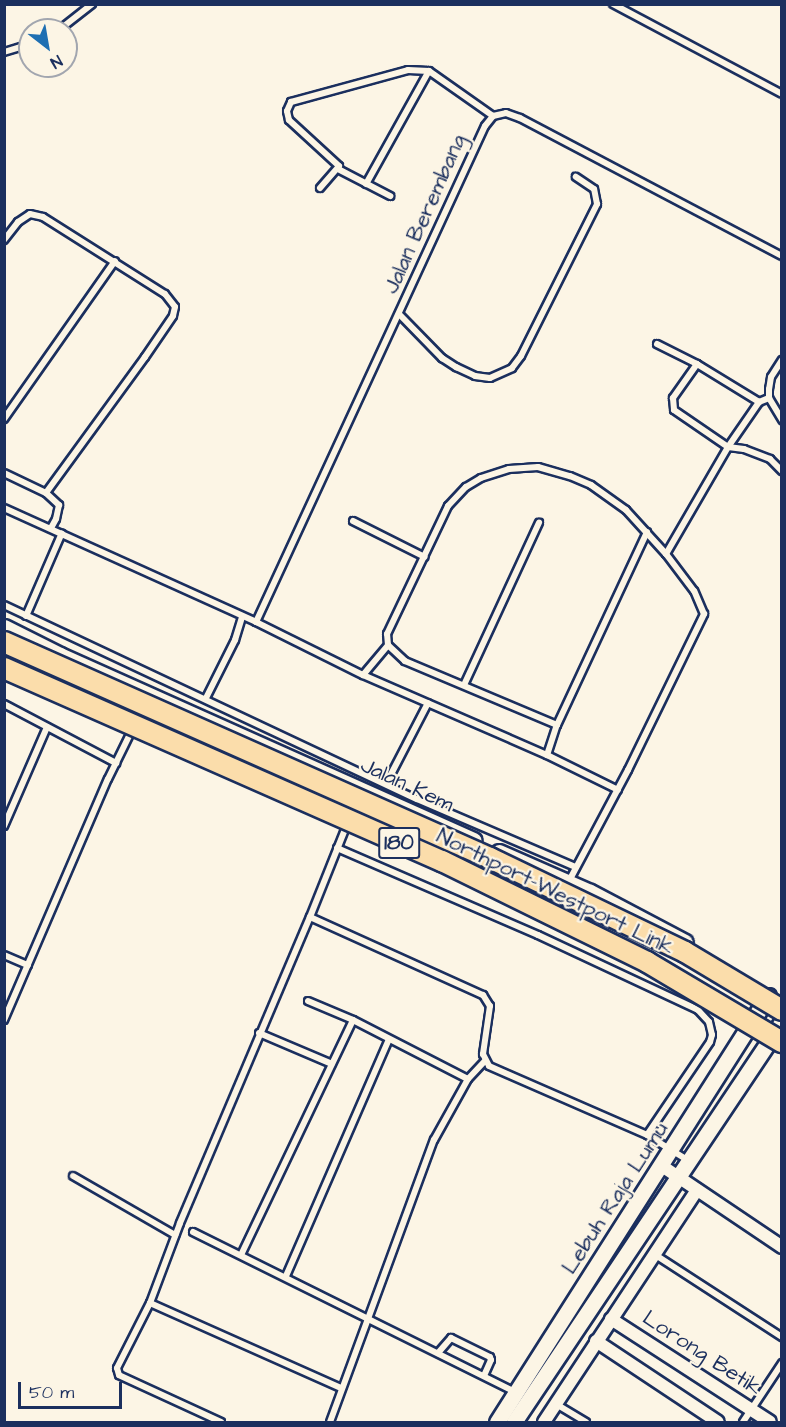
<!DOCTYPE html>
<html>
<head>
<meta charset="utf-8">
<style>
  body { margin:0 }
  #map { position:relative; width:786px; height:1427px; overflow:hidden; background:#fcf5e5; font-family:"Architects Daughter",sans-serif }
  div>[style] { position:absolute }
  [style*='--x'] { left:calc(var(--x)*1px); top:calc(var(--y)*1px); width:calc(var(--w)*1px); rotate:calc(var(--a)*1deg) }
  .roads { filter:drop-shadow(2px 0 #1b2f5e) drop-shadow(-2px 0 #1b2f5e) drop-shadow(0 2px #1b2f5e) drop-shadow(0 -2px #1b2f5e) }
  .service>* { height:6px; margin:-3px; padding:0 3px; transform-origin:3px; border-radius:3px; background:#fcf5e5 }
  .minor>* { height:12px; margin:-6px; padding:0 6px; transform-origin:6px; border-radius:6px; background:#fcf5e5 }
  .tertiary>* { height:15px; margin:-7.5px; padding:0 7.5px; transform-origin:7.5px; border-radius:7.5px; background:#fcf5e5 }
  .bridges { filter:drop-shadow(2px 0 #1b2f5e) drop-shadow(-2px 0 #1b2f5e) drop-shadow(0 2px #1b2f5e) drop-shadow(0 -2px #1b2f5e) }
  .primary-bridge>* { height:20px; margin:-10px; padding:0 10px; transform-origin:10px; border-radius:10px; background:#fbddab }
  span { translate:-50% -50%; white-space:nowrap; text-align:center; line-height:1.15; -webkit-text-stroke:4.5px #fcf5e5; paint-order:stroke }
  .shield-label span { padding:2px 4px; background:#fcf5e5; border:2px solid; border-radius:4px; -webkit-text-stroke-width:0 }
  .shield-label { font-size:21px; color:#1b2f5e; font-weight:700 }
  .street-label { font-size:22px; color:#1b2f5e }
  .frame { position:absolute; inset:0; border:6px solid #1b2f5e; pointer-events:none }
  .north { position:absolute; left:18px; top:18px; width:60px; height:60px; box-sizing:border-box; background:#fcf5e5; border:2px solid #a2a6af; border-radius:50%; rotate:149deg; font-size:16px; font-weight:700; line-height:24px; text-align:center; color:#1b2f5e }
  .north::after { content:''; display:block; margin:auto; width:21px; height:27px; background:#1f6fb2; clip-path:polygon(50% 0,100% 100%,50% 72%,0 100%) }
  .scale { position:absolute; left:18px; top:1382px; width:104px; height:27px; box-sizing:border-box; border:3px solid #1b2f5e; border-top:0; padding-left:8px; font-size:18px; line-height:21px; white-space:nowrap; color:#1b2f5e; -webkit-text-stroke:4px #fcf5e5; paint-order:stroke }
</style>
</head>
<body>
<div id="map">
  <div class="roads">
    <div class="service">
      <i style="--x:613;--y:4;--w:191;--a:28"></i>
      <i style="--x:59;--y:30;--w:42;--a:-38.2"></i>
      <i style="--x:4;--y:52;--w:27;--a:-17"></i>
      <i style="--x:338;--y:169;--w:59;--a:27.4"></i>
      <i style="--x:366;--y:184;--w:129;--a:-60.9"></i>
      <i style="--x:320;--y:188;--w:29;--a:-49"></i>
      <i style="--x:339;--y:166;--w:68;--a:-137.4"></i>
      <i style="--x:289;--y:120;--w:9;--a:-103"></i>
      <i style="--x:287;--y:111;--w:10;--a:-66"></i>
      <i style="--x:291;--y:102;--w:121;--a:-15.3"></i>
      <i style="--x:408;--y:70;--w:21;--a:3"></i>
      <i style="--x:429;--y:71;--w:78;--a:35.1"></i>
      <i style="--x:4;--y:240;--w:23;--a:-52"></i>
      <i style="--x:18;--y:222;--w:14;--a:-34"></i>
      <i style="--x:30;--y:214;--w:13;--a:13"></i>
      <i style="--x:43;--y:217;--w:144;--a:32.3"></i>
      <i style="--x:165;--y:294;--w:16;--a:52"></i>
      <i style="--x:175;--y:307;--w:9;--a:103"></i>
      <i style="--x:173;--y:316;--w:50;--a:124.3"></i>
      <i style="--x:145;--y:357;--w:168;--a:126.1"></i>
      <i style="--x:46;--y:493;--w:18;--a:43"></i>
      <i style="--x:59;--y:505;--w:14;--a:102"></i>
      <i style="--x:56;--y:519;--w:10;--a:119"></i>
      <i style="--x:399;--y:314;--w:62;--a:45.7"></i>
      <i style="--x:442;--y:358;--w:17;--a:33"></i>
      <i style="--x:456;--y:367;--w:21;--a:25"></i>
      <i style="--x:475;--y:376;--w:15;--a:8"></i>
      <i style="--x:490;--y:378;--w:24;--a:-24"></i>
      <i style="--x:512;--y:368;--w:15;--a:-53"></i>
      <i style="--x:521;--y:356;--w:170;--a:-63.4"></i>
      <i style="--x:597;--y:204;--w:15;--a:-101"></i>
      <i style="--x:594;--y:189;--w:22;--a:-146"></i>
      <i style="--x:657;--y:344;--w:45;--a:26.6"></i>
      <i style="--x:697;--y:364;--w:73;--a:31.5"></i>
      <i style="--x:782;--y:360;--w:20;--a:123"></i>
      <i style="--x:771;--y:377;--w:12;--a:99"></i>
      <i style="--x:769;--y:389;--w:9;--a:90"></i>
      <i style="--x:769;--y:398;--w:26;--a:59"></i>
      <i style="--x:697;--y:364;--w:42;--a:125.2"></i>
      <i style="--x:673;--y:398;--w:12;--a:85"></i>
      <i style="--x:674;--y:410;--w:65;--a:34.4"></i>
      <i style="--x:728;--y:447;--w:16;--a:7"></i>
      <i style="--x:744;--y:449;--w:28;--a:21"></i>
      <i style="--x:770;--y:459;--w:17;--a:45"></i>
      <i style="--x:4;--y:419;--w:193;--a:-54.9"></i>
      <i style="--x:4;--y:473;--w:47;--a:25.5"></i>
      <i style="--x:4;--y:508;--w:277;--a:24.3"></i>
      <i style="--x:256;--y:622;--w:119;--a:26.4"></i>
      <i style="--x:363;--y:675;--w:201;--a:23.5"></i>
      <i style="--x:547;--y:755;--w:79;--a:26.2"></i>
      <i style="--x:353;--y:521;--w:80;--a:26.6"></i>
      <i style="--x:4;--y:605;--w:456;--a:25.2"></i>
      <i style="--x:417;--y:799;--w:173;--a:23.2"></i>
      <i style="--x:26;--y:616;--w:90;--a:-66.6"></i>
      <i style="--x:256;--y:622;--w:546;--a:-65.22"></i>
      <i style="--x:485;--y:126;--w:13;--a:-51"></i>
      <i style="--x:493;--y:116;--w:13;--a:-13"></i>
      <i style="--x:506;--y:113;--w:15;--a:20"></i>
      <i style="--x:520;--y:118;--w:296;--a:27.8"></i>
      <i style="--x:363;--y:675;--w:39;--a:-50"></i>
      <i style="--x:464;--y:685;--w:179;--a:-65.2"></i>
      <i style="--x:206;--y:698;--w:65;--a:-63.4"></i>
      <i style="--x:235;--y:640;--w:24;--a:-73"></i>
      <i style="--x:4;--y:704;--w:127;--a:27.8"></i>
      <i style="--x:557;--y:725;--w:165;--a:-157.2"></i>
      <i style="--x:405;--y:661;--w:23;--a:-137"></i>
      <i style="--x:388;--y:645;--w:11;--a:-95"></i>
      <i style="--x:387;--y:634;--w:142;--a:-64.5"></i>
      <i style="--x:448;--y:506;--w:26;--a:-47"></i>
      <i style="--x:466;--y:487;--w:17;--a:-31"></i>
      <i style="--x:481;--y:478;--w:29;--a:-18"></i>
      <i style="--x:509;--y:469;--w:29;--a:-4"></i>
      <i style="--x:538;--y:467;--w:33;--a:16"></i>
      <i style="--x:570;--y:476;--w:23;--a:23"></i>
      <i style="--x:591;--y:485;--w:43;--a:35.5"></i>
      <i style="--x:626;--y:510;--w:59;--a:47.7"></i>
      <i style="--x:547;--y:755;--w:32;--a:-72"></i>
      <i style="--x:557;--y:725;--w:213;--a:-65"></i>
      <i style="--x:386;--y:784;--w:91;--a:-62.6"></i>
      <i style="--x:4;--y:826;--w:108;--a:-66.5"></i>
      <i style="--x:346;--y:827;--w:97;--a:111.8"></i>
      <i style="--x:310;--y:917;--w:190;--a:24.3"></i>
      <i style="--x:483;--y:995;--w:13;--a:58"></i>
      <i style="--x:490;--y:1006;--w:49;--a:98.3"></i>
      <i style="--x:483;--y:1054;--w:13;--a:63"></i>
      <i style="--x:489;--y:1066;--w:172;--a:23.6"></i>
      <i style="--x:647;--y:1135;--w:49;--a:31.8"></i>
      <i style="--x:337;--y:848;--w:219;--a:23.4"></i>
      <i style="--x:538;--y:935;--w:177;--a:25.1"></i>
      <i style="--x:698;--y:1010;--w:16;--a:47"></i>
      <i style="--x:709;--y:1022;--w:13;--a:77"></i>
      <i style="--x:712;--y:1035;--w:7;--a:106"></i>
      <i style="--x:710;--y:1042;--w:112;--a:124.1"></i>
      <i style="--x:569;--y:881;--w:126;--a:-62"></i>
      <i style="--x:628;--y:770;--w:174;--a:-64"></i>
      <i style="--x:704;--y:614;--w:25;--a:-113"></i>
      <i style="--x:694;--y:591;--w:46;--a:-127.1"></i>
      <i style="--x:666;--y:554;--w:124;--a:-59.9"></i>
      <i style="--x:728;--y:447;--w:55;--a:-55.4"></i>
      <i style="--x:759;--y:402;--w:11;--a:-22"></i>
      <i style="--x:4;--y:955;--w:26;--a:23"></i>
      <i style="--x:308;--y:1001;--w:49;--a:22.9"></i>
      <i style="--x:353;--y:1020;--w:129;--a:27.2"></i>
      <i style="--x:4;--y:1020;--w:262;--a:-66.7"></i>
      <i style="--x:108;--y:779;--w:55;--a:-63.9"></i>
      <i style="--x:259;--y:1033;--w:79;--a:23"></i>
      <i style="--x:73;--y:1176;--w:118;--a:30"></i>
      <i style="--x:193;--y:1232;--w:360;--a:26.4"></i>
      <i style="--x:654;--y:1254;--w:153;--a:33"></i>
      <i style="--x:241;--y:1255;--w:260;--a:-64.5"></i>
      <i style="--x:286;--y:1276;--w:258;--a:-66.5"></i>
      <i style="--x:150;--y:1303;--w:209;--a:24"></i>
      <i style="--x:438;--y:1353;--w:20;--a:-49"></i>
      <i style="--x:451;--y:1338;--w:43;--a:26"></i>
      <i style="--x:490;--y:1357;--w:3;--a:72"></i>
      <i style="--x:491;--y:1360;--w:17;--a:114"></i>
      <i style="--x:556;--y:1404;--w:35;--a:31"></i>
      <i style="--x:221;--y:1422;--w:112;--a:-155.3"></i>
      <i style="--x:119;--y:1375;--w:7;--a:-106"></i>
      <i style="--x:117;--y:1368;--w:73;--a:-63.1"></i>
      <i style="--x:150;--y:1303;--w:85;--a:-69.4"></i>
      <i style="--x:180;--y:1223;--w:332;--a:-67"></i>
      <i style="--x:330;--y:1422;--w:301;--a:-69.8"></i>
      <i style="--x:434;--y:1140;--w:70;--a:-60.9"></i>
      <i style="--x:468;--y:1079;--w:25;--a:-47"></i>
      <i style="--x:743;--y:1422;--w:71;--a:-56.5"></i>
    </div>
    <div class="minor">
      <i style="--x:662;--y:1166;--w:145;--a:34"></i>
      <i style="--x:611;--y:1319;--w:189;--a:32.9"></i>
      <i style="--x:596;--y:1341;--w:146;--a:33.6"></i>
      <i style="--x:544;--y:1422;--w:278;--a:-56.6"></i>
    </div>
    <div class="tertiary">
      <i style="--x:4;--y:627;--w:63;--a:26.6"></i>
      <i style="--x:60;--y:655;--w:453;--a:24.1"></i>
      <i style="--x:499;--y:852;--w:99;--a:23.7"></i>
      <i style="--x:590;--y:892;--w:107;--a:27.8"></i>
      <i style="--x:497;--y:1422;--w:505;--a:-57.54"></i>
      <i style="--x:514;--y:1422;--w:482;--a:-56.2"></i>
    </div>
  </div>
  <div class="bridges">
    <div class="primary-bridge">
      <i style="--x:4;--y:642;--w:532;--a:23.96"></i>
      <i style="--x:490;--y:858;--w:216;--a:25.7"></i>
      <i style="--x:685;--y:952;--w:113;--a:30.9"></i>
      <i style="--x:4;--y:668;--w:479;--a:23.8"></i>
      <i style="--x:442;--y:861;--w:229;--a:26.2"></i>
      <i style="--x:647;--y:962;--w:157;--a:30.7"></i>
    </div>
  </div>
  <div class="shield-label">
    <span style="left:399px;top:843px">180</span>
  </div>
  <div class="street-label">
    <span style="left:425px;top:214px;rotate:-66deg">Jalan Berembang</span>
    <span style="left:407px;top:785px;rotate:25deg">Jalan Kem</span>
    <span style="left:555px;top:892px;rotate:26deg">Northport-Westport Link</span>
    <span style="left:615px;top:1198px;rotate:-57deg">Lebuh Raja Lumu</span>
    <span style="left:702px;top:1353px;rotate:33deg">Lorong Betik</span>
  </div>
  <div class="frame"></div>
  <div class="north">N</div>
  <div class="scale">50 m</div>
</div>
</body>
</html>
